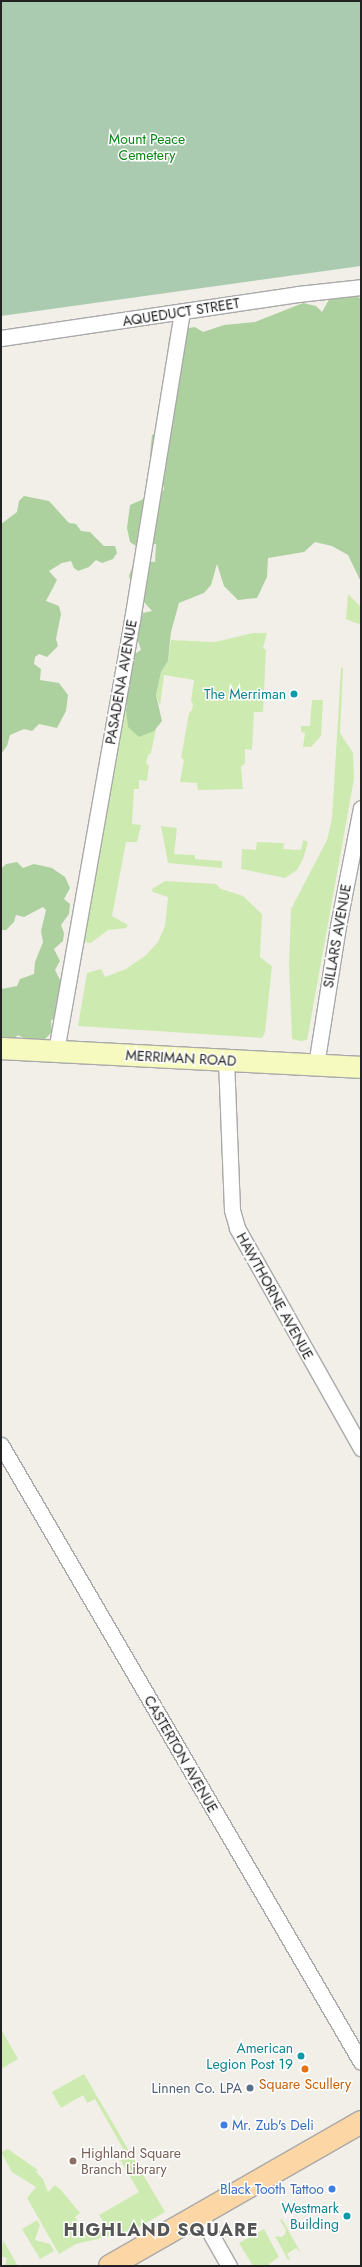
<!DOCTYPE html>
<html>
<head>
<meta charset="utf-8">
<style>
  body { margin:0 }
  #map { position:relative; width:362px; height:2267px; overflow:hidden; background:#f2efe9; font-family:Jost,sans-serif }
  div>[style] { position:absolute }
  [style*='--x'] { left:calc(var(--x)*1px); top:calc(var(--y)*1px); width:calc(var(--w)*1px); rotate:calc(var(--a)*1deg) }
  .grass>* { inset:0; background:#cdebb0 }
  .forest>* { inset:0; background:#add19e }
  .cemetery>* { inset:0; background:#aacbaf }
  .roads { filter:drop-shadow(1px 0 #a9a9a9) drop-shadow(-1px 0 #a9a9a9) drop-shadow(0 1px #a9a9a9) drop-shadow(0 -1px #a9a9a9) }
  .street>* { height:15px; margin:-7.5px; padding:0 7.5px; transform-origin:7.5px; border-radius:7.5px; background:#fff }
  .secondary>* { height:21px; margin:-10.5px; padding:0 10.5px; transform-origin:10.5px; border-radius:10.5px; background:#f7fabf }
  .primary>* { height:22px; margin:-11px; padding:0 11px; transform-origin:11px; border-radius:11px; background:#fcd6a4 }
  .dots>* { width:11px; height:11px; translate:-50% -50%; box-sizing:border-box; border:2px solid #fff; border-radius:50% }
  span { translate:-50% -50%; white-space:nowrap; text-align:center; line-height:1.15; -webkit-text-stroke:3px #fff; paint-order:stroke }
  .park-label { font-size:14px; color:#0c8416 }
  .street-label { font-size:14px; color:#222 }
  .culture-label { font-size:14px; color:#0d838f }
  .right { translate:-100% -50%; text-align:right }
  .food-label { font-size:14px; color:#c56008 }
  .service-label { font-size:14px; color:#4e5e75 }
  .shop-label { font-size:14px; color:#366cbe }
  .left { translate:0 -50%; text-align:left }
  .education-label { font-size:14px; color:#785e54 }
  .district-label { font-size:18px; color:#555; font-weight:700; letter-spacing:1px }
  .frame { position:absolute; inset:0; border:2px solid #222; pointer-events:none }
</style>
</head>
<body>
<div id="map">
  <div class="grass">
    <i style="clip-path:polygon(348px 594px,361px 607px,361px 625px,346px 619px)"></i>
    <i style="clip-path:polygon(253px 633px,267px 633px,263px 648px,266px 650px,263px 712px,254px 712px,252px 750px,245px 749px,245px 763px,241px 767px,243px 789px,198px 790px,197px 783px,180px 782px,184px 760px,181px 758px,189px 713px,192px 710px,193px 704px,191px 701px,194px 680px,164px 675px,160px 706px,156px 695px,161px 672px,168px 661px,171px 640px,215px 642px)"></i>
    <i style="clip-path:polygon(341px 668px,343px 668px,340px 733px,353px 753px,354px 779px,308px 1035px,307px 1040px,300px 1041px,292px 1039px,289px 966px,291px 909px,327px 840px,332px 819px)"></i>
    <i style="clip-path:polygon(129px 671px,126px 710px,156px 729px,151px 753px,148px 755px,146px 763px,149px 766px,147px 781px,139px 780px,139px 789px,134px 789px,132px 824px,141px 825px,137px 842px,126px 842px,112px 916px,128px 925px,126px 928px,108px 930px,91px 943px,84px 942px)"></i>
    <i style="clip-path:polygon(312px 700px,323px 700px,321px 736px,311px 747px,303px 747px,305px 733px,301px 732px,301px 726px,310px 726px)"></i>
    <i style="clip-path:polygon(161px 826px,177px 828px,174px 854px,195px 855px,195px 859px,222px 861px,222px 868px,168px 863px)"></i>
    <i style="clip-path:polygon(303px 840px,308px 842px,303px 859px,297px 870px,285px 878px,241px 869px,242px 849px,256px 850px,257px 842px,279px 843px,284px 843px,283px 849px,301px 850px)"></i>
    <i style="clip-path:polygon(165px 881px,216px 884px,221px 889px,243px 896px,262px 914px,260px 957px,272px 966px,265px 1032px,262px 1038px,78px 1026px,87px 973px,101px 969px,105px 977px,126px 969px,145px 956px,158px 942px,165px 926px,168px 897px,153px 892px,152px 889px)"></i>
    <i style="clip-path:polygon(1px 2029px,18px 2059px,1px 2069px,2px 2039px)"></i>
    <i style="clip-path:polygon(84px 2074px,165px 2212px,132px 2231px,76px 2244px,59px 2254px,27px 2198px,36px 2187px,12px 2172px,1px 2152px,8px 2149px,38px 2170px,36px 2172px,43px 2179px,48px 2192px,55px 2185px,61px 2190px,80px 2213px,75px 2217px,87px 2235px,105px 2225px,99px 2215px,139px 2192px,118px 2156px,125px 2152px,95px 2099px,87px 2103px,83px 2095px,61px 2108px,52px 2092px)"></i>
    <i style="clip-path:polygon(282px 2219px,301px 2253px,296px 2248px,287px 2254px,290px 2259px,288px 2260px,275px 2236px,282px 2237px,285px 2234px,286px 2230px,280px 2220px)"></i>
    <i style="clip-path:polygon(37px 2220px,40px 2225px,35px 2240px,50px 2244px,54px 2251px,40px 2259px,22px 2229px)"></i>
    <i style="clip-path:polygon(264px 2229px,279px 2257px,269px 2264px,270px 2266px,253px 2266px,239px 2243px)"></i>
    <i style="clip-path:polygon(3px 2240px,18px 2266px,5px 2266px,7px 2258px,1px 2256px)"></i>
  </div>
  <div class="forest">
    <i style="clip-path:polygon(351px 292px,361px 299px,361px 582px,348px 555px,332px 546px,315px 542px,304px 552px,268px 558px,267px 577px,257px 598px,238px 600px,224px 586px,217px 564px,211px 585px,204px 593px,179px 603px,171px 632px,168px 661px,161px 672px,156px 695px,162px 721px,154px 731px,139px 737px,128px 727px,126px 710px,129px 675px,131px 656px,141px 650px,136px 634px,143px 613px,152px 611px,134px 591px,129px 576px,135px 560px,155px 562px,156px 544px,136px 546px,130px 542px,127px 528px,130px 505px,164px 490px,162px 477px,154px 470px,150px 455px,152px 435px,168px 425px,165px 377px,169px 338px,183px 329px,195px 327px,203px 332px,224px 325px,255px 322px,303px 303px,316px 306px,322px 312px,331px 296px)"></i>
    <i style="clip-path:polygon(24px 496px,49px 501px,69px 523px,76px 524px,81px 531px,90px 532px,104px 546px,115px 546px,117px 553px,113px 559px,102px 563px,96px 560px,89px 567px,78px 571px,74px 568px,71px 561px,62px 563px,49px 571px,57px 580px,46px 601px,59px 606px,61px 614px,56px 639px,58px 646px,47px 657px,39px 654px,35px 657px,34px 664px,41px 669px,40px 680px,59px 683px,68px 695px,66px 711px,57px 728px,39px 724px,32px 731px,24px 729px,10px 735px,7px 746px,1px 754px,1px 524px,17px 512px,19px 501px)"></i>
    <i style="clip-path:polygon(17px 862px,23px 868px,34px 864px,52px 868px,65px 877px,70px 888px,64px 899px,70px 904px,69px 914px,61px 925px,64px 933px,63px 941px,54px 949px,60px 961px,55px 970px,63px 986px,55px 1017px,51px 1021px,52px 1032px,44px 1040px,37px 1041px,28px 1041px,18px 1035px,10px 1042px,1px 1040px,1px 989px,17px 986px,20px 979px,34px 974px,35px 962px,43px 942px,41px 931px,46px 910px,43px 907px,24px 917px,16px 915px,14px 922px,6px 930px,1px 930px,1px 869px,6px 864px)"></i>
  </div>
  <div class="cemetery">
    <i style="clip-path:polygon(1px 1px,361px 1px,361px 266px,1px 316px)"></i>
  </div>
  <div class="roads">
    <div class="street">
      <i style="--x:1;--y:338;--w:300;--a:-8.4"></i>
      <i style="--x:298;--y:294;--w:63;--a:-6.3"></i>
      <i style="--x:56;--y:1051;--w:438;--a:-80"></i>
      <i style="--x:132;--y:620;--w:312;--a:-80.8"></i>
      <i style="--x:226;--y:1060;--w:150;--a:87.7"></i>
      <i style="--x:232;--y:1210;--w:19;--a:74"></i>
      <i style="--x:237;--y:1228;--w:253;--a:60.6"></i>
      <i style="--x:316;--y:1065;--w:141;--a:-81"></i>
      <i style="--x:338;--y:926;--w:120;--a:-79"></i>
      <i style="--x:1;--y:1445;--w:714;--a:59.74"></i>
      <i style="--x:200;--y:2215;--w:59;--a:60.4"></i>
    </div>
    <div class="secondary">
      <i style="--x:1;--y:1048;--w:361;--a:3"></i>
    </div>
    <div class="primary">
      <i style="--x:110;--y:2266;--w:289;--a:-29.8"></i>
    </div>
  </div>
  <div class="dots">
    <i style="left:294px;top:694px;background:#0f9aa8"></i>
    <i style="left:301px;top:2056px;background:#0f9aa8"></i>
    <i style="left:305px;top:2069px;background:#e8710a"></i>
    <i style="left:250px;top:2088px;background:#5c6f8a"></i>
    <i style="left:224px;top:2125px;background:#3f7fe0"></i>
    <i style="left:73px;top:2161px;background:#8d6e63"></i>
    <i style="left:332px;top:2189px;background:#3f7fe0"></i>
    <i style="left:347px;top:2216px;background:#0f9aa8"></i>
  </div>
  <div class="park-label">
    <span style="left:147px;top:147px">Mount Peace<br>Cemetery</span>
  </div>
  <div class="street-label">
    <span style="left:181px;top:312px;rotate:-9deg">AQUEDUCT STREET</span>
    <span style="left:121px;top:682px;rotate:-80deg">PASADENA AVENUE</span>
    <span style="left:337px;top:936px;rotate:-80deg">SILLARS AVENUE</span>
    <span style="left:181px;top:1058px;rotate:3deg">MERRIMAN ROAD</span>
    <span style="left:275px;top:1296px;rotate:61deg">HAWTHORNE AVENUE</span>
    <span style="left:181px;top:1754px;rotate:60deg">CASTERTON AVENUE</span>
  </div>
  <div class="culture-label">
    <span class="right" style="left:286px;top:694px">The Merriman</span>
    <span class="right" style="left:293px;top:2056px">American<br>Legion Post 19</span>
    <span class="right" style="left:339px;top:2216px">Westmark<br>Building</span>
  </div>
  <div class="food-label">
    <span style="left:305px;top:2084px">Square Scullery</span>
  </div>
  <div class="service-label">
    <span class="right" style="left:242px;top:2088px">Linnen Co. LPA</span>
  </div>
  <div class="shop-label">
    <span class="left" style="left:232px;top:2125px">Mr. Zub's Deli</span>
    <span class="right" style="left:324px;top:2189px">Black Tooth Tattoo</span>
  </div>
  <div class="education-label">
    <span class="left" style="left:81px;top:2161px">Highland Square<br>Branch Library</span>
  </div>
  <div class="district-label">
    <span style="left:161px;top:2230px">HIGHLAND SQUARE</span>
  </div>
  <div class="frame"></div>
</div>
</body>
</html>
